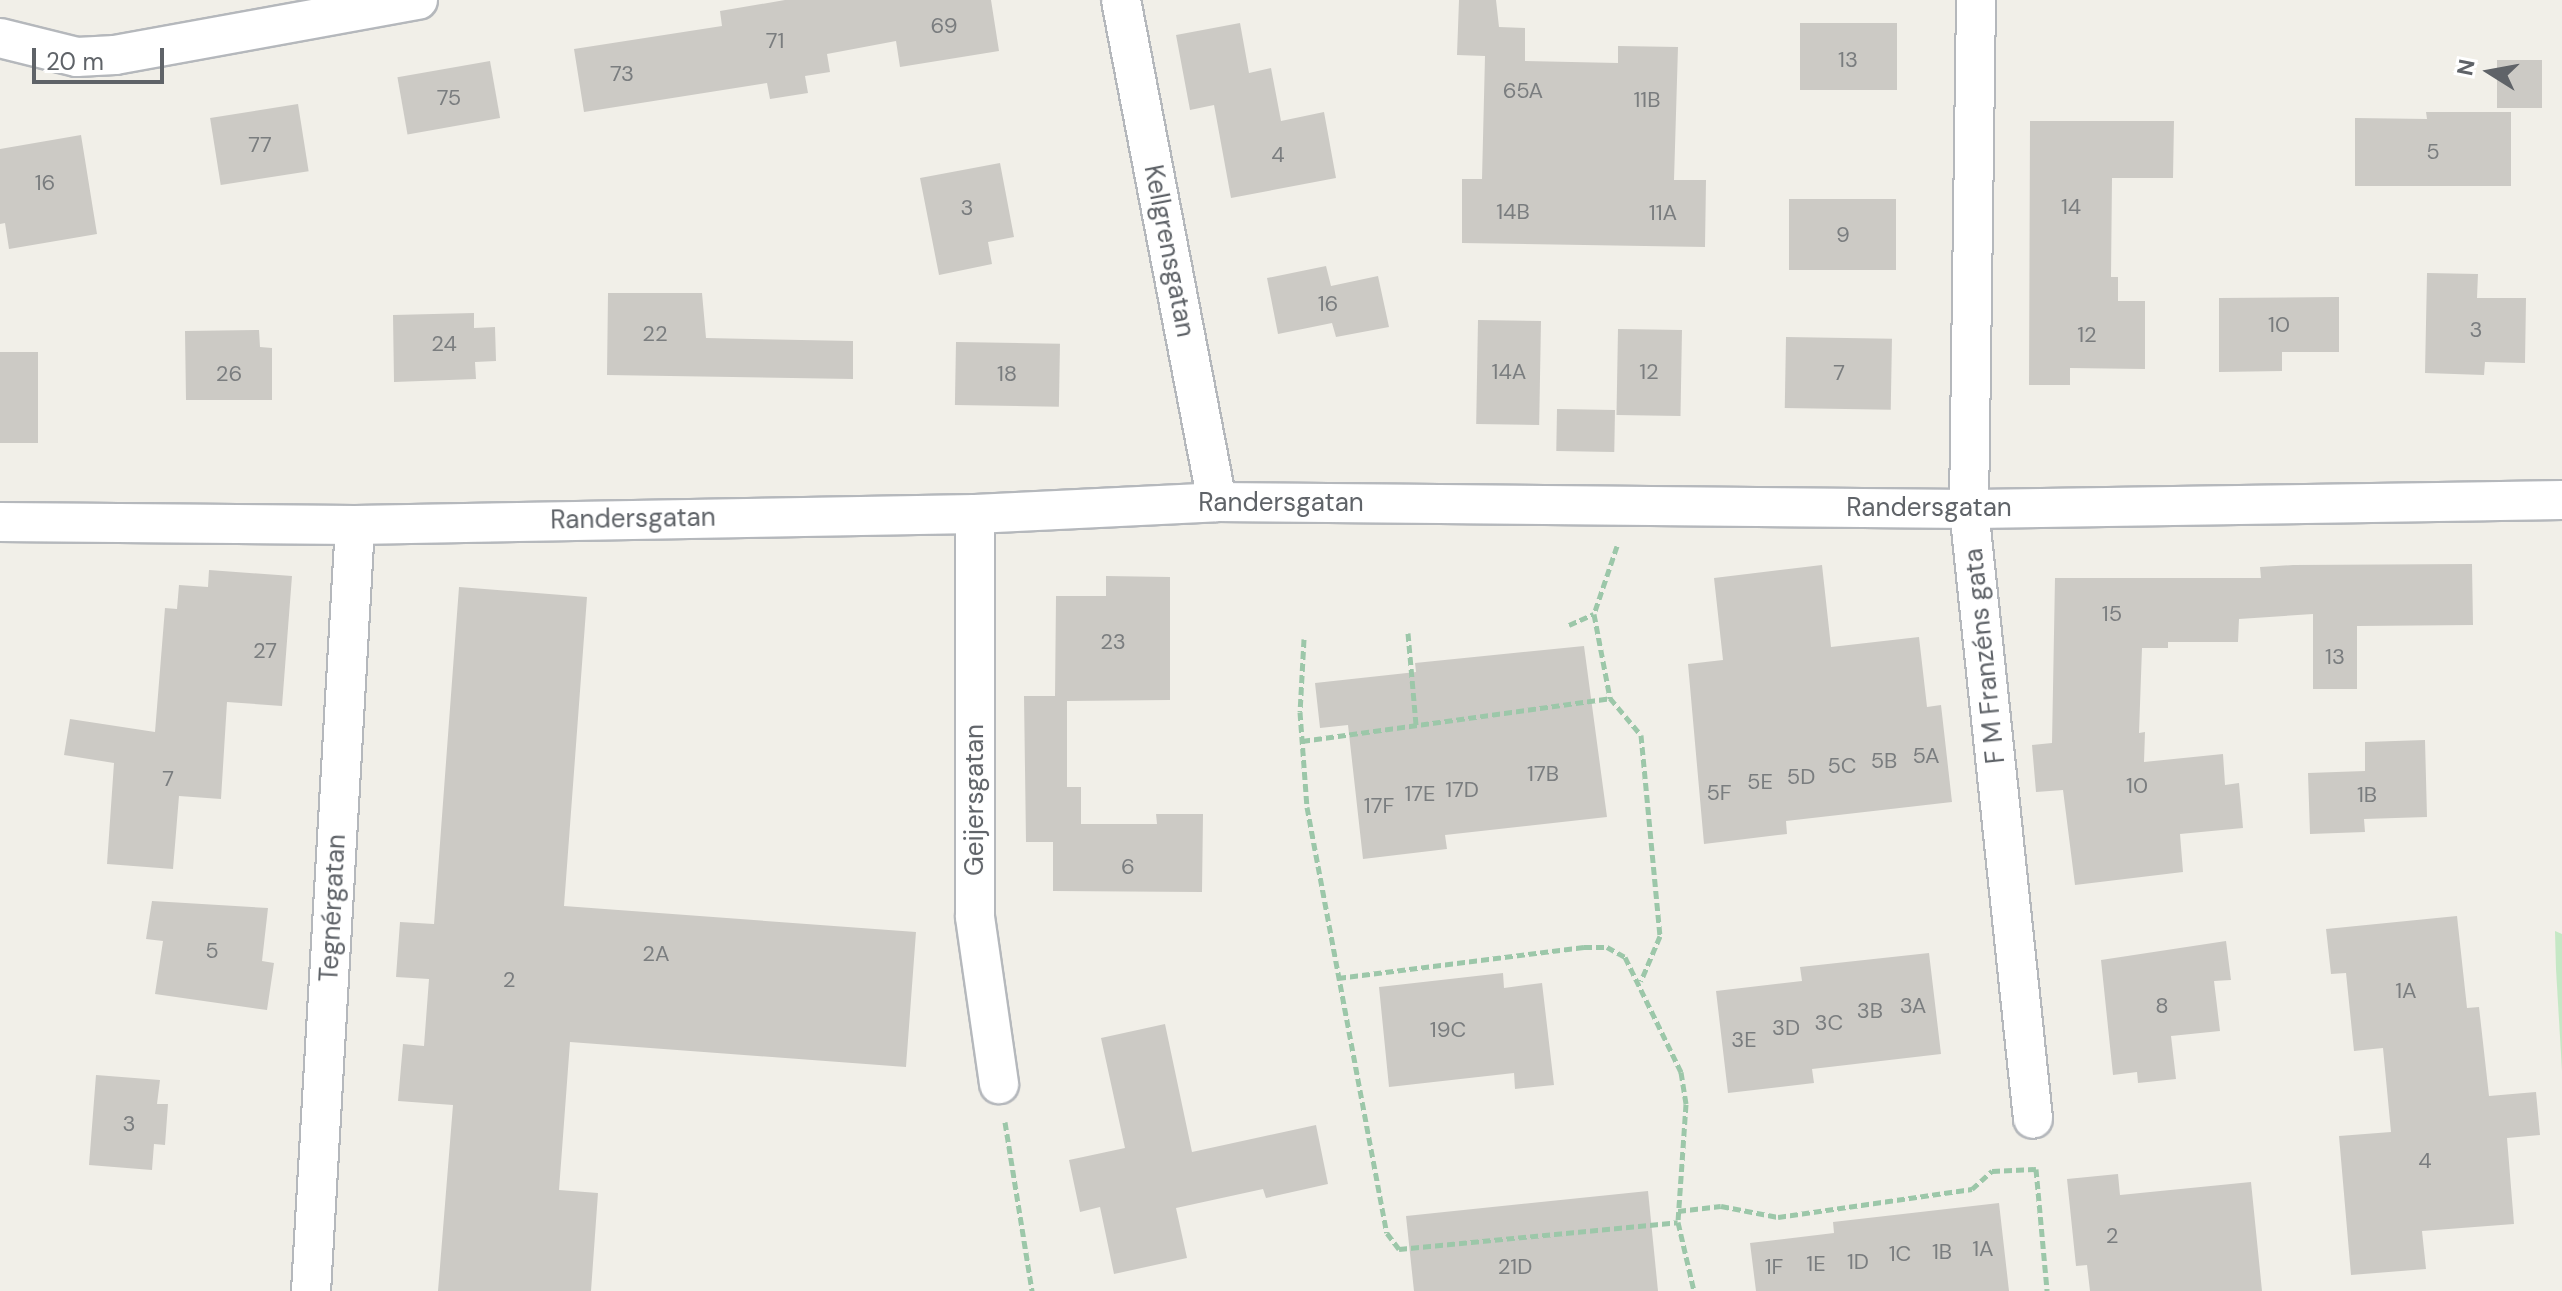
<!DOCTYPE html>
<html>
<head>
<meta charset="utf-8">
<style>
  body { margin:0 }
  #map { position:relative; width:2562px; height:1291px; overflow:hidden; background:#f1efe8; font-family:"DM Sans",sans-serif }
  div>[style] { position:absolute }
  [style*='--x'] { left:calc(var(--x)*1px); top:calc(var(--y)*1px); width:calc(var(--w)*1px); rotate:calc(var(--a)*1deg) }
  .green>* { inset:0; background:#c5e8c5 }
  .building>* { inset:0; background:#cccac5; transform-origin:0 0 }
  .path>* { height:5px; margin-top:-2.5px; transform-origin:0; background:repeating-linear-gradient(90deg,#9cc7a9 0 8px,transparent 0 12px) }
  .roads { filter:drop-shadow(2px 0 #b5b8bc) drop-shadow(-2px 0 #b5b8bc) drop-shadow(0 2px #b5b8bc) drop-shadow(0 -2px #b5b8bc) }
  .street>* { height:38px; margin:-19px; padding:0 19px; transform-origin:19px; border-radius:19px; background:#fff }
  span { translate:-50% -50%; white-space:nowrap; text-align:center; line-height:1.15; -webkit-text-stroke:6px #fff; paint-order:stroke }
  .number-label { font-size:22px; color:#7a7d7f }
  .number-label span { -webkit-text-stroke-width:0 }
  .street-label { font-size:26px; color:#5f6368 }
  .north { position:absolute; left:2450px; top:32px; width:80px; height:80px; -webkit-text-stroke:6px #fff; paint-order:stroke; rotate:281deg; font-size:22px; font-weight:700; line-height:32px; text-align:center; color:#5f6368 }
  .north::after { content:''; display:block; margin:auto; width:28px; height:36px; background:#5f6368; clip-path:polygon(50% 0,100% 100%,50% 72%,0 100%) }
  .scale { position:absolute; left:32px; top:48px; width:132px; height:36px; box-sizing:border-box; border:4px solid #5f6368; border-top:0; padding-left:10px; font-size:24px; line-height:28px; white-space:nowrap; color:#5f6368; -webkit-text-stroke:6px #fff; paint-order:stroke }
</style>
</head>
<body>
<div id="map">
  <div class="green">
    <i style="clip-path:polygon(2555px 931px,2562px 934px,2562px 1071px,2556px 969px)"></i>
  </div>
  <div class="building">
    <i style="clip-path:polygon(785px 0,991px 0,999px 51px,900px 67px,896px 41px,827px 54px,830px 72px,805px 76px,808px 93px,770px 99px,767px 83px,584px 112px,574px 49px,722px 26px,720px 11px)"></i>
    <i style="clip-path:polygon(1459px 0,1496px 0,1499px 27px,1525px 28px,1525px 61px,1618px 63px,1618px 46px,1678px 47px,1674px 180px,1706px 180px,1705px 247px,1462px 243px,1462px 179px,1482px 179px,1485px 56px,1457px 55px)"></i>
    <i style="clip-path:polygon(1240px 23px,1249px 73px,1271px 68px,1281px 121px,1324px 112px,1336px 178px,1231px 198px,1214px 105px,1190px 110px,1176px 35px)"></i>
    <i style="left:1800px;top:23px;width:97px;height:67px"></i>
    <i style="left:2497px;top:60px;width:45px;height:48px"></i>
    <i style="left:490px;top:61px;width:58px;height:94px;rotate:80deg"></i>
    <i style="left:298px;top:104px;width:68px;height:89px;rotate:81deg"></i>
    <i style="clip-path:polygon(2426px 112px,2511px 112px,2511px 186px,2355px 186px,2355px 118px,2427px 119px)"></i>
    <i style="clip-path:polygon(2030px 121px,2174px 121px,2173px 178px,2112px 178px,2111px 277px,2118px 277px,2118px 301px,2145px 301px,2145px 369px,2070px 368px,2070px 385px,2029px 385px)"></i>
    <i style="clip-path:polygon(81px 135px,97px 234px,9px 249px,5px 223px,0 224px,0 149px)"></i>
    <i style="clip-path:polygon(1000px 163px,1014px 237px,988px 242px,992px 264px,939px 275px,920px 178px)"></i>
    <i style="left:1789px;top:199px;width:107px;height:71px"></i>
    <i style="clip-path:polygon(1326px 266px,1331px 286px,1378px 276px,1389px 327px,1336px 337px,1332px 323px,1278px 334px,1267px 278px)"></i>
    <i style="clip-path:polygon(2427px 273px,2478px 274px,2477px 298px,2526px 298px,2525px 363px,2485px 362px,2484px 375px,2425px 373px)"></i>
    <i style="clip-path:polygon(608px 293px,702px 293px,706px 338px,853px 341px,853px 379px,607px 375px)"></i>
    <i style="clip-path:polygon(2339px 297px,2339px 352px,2282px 352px,2282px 371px,2219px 372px,2219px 298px)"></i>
    <i style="clip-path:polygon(474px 313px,474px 328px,495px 327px,496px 361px,475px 362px,476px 379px,394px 382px,393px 315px)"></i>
    <i style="left:1478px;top:320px;width:63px;height:104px;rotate:1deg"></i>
    <i style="left:1618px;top:329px;width:64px;height:86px;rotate:1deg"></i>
    <i style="clip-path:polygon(259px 330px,260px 347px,272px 348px,272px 400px,186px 400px,185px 331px)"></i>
    <i style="left:1786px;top:337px;width:106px;height:71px;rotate:1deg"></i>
    <i style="left:956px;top:342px;width:104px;height:63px;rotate:1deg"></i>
    <i style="left:0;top:352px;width:38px;height:91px"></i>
    <i style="left:1557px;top:409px;width:58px;height:42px;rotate:1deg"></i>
    <i style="clip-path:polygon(2472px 564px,2473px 625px,2357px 626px,2357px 689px,2313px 689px,2313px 614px,2239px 619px,2238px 642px,2168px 642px,2168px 648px,2142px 648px,2139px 733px,2145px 732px,2144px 762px,2223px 754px,2225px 785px,2239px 783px,2243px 828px,2180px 834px,2183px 872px,2075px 885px,2063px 790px,2036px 792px,2032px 745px,2052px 743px,2055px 578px,2261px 578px,2260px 567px,2293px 565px)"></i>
    <i style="clip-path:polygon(1822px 565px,1831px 647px,1919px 637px,1927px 707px,1941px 705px,1952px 802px,1786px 821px,1787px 834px,1704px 844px,1688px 664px,1723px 660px,1714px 578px)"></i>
    <i style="clip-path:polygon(209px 570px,292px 576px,282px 706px,227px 702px,221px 799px,179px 796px,173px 869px,107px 864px,114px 763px,64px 755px,70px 719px,155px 732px,165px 608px,177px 609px,179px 585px,208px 587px)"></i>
    <i style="clip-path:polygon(1106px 576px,1170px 577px,1170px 700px,1067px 701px,1067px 787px,1081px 787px,1081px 824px,1157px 824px,1156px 814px,1203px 814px,1202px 892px,1053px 891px,1053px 842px,1026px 842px,1024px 696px,1055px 696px,1056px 596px,1106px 596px)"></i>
    <i style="clip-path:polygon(459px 587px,587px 597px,564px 906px,916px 932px,906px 1067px,570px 1042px,559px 1190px,598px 1193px,591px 1291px,438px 1291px,453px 1105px,398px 1101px,403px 1044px,424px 1046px,429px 979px,396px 977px,400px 922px,434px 924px)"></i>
    <i style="clip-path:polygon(1584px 646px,1607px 817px,1445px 835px,1447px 849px,1363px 859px,1348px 725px,1320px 728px,1315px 683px,1416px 672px,1415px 663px)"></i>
    <i style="clip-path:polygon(2425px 740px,2427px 817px,2364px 819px,2365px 832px,2310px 834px,2308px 773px,2365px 771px,2365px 742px)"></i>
    <i style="clip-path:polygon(152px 901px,268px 908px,262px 961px,274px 963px,267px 1010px,155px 994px,163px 941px,146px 939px)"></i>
    <i style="clip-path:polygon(2457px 916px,2467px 1008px,2479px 1007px,2489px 1096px,2536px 1092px,2540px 1135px,2507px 1138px,2514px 1224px,2422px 1231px,2426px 1269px,2351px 1275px,2339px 1136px,2391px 1132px,2383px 1048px,2354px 1051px,2346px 973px,2331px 974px,2326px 929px)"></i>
    <i style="clip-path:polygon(2226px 941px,2231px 980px,2214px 981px,2220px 1031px,2171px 1036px,2176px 1079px,2138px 1083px,2137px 1072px,2113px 1075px,2101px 960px)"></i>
    <i style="clip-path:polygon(1929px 953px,1941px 1054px,1812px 1069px,1814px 1083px,1728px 1093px,1716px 991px,1802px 981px,1800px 967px)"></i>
    <i style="clip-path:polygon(1503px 973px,1504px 988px,1542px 983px,1554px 1085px,1515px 1089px,1514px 1073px,1389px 1087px,1379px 987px)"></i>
    <i style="clip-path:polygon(1165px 1024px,1192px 1152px,1316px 1125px,1328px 1184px,1266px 1198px,1263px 1189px,1176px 1208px,1187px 1258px,1114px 1274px,1100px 1207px,1080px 1212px,1069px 1160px,1125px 1148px,1101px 1038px)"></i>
    <i style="clip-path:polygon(96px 1075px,160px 1080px,157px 1104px,168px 1104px,165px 1145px,154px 1144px,152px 1170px,89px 1165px)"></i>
    <i style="clip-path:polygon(2118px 1174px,2120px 1195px,2251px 1182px,2262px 1291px,2090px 1291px,2087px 1265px,2076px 1266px,2067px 1179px)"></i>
    <i style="clip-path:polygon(1648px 1191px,1658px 1291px,1414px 1291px,1406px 1216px)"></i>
    <i style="clip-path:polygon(1999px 1203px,2009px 1291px,1756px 1291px,1750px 1243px,1834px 1233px,1833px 1222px)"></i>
  </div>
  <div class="path">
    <i style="--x:1617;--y:546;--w:72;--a:108.7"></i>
    <i style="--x:1594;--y:614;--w:86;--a:79.2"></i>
    <i style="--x:1610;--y:698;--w:48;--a:50"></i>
    <i style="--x:1641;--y:735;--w:202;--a:84.6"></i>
    <i style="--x:1660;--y:936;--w:49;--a:112.9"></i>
    <i style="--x:1569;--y:625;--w:27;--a:-24"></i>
    <i style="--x:1408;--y:633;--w:92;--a:85"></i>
    <i style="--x:1304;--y:639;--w:73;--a:93.1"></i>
    <i style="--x:1300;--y:712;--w:95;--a:85.8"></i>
    <i style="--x:1307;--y:807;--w:433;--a:79.4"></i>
    <i style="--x:1387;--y:1233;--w:20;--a:53"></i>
    <i style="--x:1399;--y:1249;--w:280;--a:-5.5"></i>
    <i style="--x:1302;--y:741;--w:311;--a:-7.9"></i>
    <i style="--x:1338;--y:978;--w:248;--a:-7.2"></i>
    <i style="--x:1584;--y:947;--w:23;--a:0"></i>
    <i style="--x:1607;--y:947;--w:21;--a:29"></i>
    <i style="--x:1625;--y:957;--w:128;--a:64"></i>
    <i style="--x:1681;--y:1072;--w:32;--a:81"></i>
    <i style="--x:1686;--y:1104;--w:118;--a:93.9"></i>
    <i style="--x:1678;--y:1222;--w:71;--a:76.9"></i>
    <i style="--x:1005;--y:1122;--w:171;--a:80.9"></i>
    <i style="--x:2036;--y:1169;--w:122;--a:84.8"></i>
    <i style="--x:1678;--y:1211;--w:43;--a:-6.6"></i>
    <i style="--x:1721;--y:1206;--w:58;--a:10.9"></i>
    <i style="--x:1778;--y:1217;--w:196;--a:-8.2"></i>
    <i style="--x:1972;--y:1189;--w:27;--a:-42"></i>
    <i style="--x:1992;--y:1171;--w:44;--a:-2.6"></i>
  </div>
  <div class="roads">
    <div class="street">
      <i style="--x:1121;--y:0;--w:511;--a:79.17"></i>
      <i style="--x:1976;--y:0;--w:509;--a:90.79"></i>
      <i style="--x:1969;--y:509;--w:613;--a:84.01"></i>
      <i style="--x:0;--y:38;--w:79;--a:13.9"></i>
      <i style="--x:77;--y:57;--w:38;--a:-3"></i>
      <i style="--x:115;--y:55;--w:308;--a:-10.3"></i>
      <i style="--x:975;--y:514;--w:403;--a:90"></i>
      <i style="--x:975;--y:917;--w:169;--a:81.8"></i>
      <i style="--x:0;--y:522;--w:355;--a:0.5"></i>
      <i style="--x:355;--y:525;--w:620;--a:-1.02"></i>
      <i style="--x:975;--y:514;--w:242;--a:-2.8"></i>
      <i style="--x:1217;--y:502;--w:752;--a:0.53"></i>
      <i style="--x:1969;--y:509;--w:593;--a:-0.87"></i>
      <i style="--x:311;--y:1291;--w:767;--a:-86.71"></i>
    </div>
  </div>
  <div class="number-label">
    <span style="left:944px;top:26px">69</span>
    <span style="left:775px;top:41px">71</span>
    <span style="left:1848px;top:60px">13</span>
    <span style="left:622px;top:74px">73</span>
    <span style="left:1523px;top:91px">65A</span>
    <span style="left:449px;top:98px">75</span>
    <span style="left:1647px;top:100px">11B</span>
    <span style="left:260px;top:145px">77</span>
    <span style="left:2433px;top:152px">5</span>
    <span style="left:1278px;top:155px">4</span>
    <span style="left:45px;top:183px">16</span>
    <span style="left:2071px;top:207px">14</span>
    <span style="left:967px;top:208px">3</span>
    <span style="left:1513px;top:212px">14B</span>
    <span style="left:1663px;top:213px">11A</span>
    <span style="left:1843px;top:235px">9</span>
    <span style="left:1328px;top:304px">16</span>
    <span style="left:2279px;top:325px">10</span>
    <span style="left:2476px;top:330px">3</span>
    <span style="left:655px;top:334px">22</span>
    <span style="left:2087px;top:335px">12</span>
    <span style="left:444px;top:344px">24</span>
    <span style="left:1509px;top:372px">14A</span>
    <span style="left:1649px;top:372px">12</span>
    <span style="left:1839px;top:373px">7</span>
    <span style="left:229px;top:374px">26</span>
    <span style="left:1007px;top:374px">18</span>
    <span style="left:2112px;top:614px">15</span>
    <span style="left:1113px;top:642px">23</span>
    <span style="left:265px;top:651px">27</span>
    <span style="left:2335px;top:657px">13</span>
    <span style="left:1926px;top:756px">5A</span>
    <span style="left:1884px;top:761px">5B</span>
    <span style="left:1842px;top:766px">5C</span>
    <span style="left:1543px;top:774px">17B</span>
    <span style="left:1801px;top:777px">5D</span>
    <span style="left:168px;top:779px">7</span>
    <span style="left:1760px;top:782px">5E</span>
    <span style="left:2137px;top:786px">10</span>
    <span style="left:1462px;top:790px">17D</span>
    <span style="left:1719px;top:793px">5F</span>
    <span style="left:1420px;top:794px">17E</span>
    <span style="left:2367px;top:795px">1B</span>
    <span style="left:1379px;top:806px">17F</span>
    <span style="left:1128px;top:867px">6</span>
    <span style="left:212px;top:951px">5</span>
    <span style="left:656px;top:954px">2A</span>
    <span style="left:509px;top:980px">2</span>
    <span style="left:2406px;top:991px">1A</span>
    <span style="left:1913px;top:1006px">3A</span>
    <span style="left:2162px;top:1006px">8</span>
    <span style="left:1870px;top:1011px">3B</span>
    <span style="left:1829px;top:1023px">3C</span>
    <span style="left:1786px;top:1028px">3D</span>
    <span style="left:1448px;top:1030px">19C</span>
    <span style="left:1744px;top:1040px">3E</span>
    <span style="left:129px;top:1124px">3</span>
    <span style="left:2425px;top:1161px">4</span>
    <span style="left:2112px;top:1236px">2</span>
    <span style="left:1983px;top:1249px">1A</span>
    <span style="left:1942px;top:1252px">1B</span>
    <span style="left:1900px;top:1254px">1C</span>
    <span style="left:1858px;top:1262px">1D</span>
    <span style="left:1816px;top:1264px">1E</span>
    <span style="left:1515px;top:1267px">21D</span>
    <span style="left:1774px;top:1267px">1F</span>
  </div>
  <div class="street-label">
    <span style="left:1169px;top:251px;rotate:79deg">Kellgrensgatan</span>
    <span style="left:1281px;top:503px">Randersgatan</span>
    <span style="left:1929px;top:508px">Randersgatan</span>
    <span style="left:633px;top:519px;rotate:-1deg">Randersgatan</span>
    <span style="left:1985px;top:656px;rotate:-96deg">F M Franzéns gata</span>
    <span style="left:975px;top:800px;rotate:-90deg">Geijersgatan</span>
    <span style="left:333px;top:908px;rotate:-87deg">Tegnérgatan</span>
  </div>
  <div class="north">N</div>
  <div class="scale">20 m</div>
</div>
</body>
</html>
